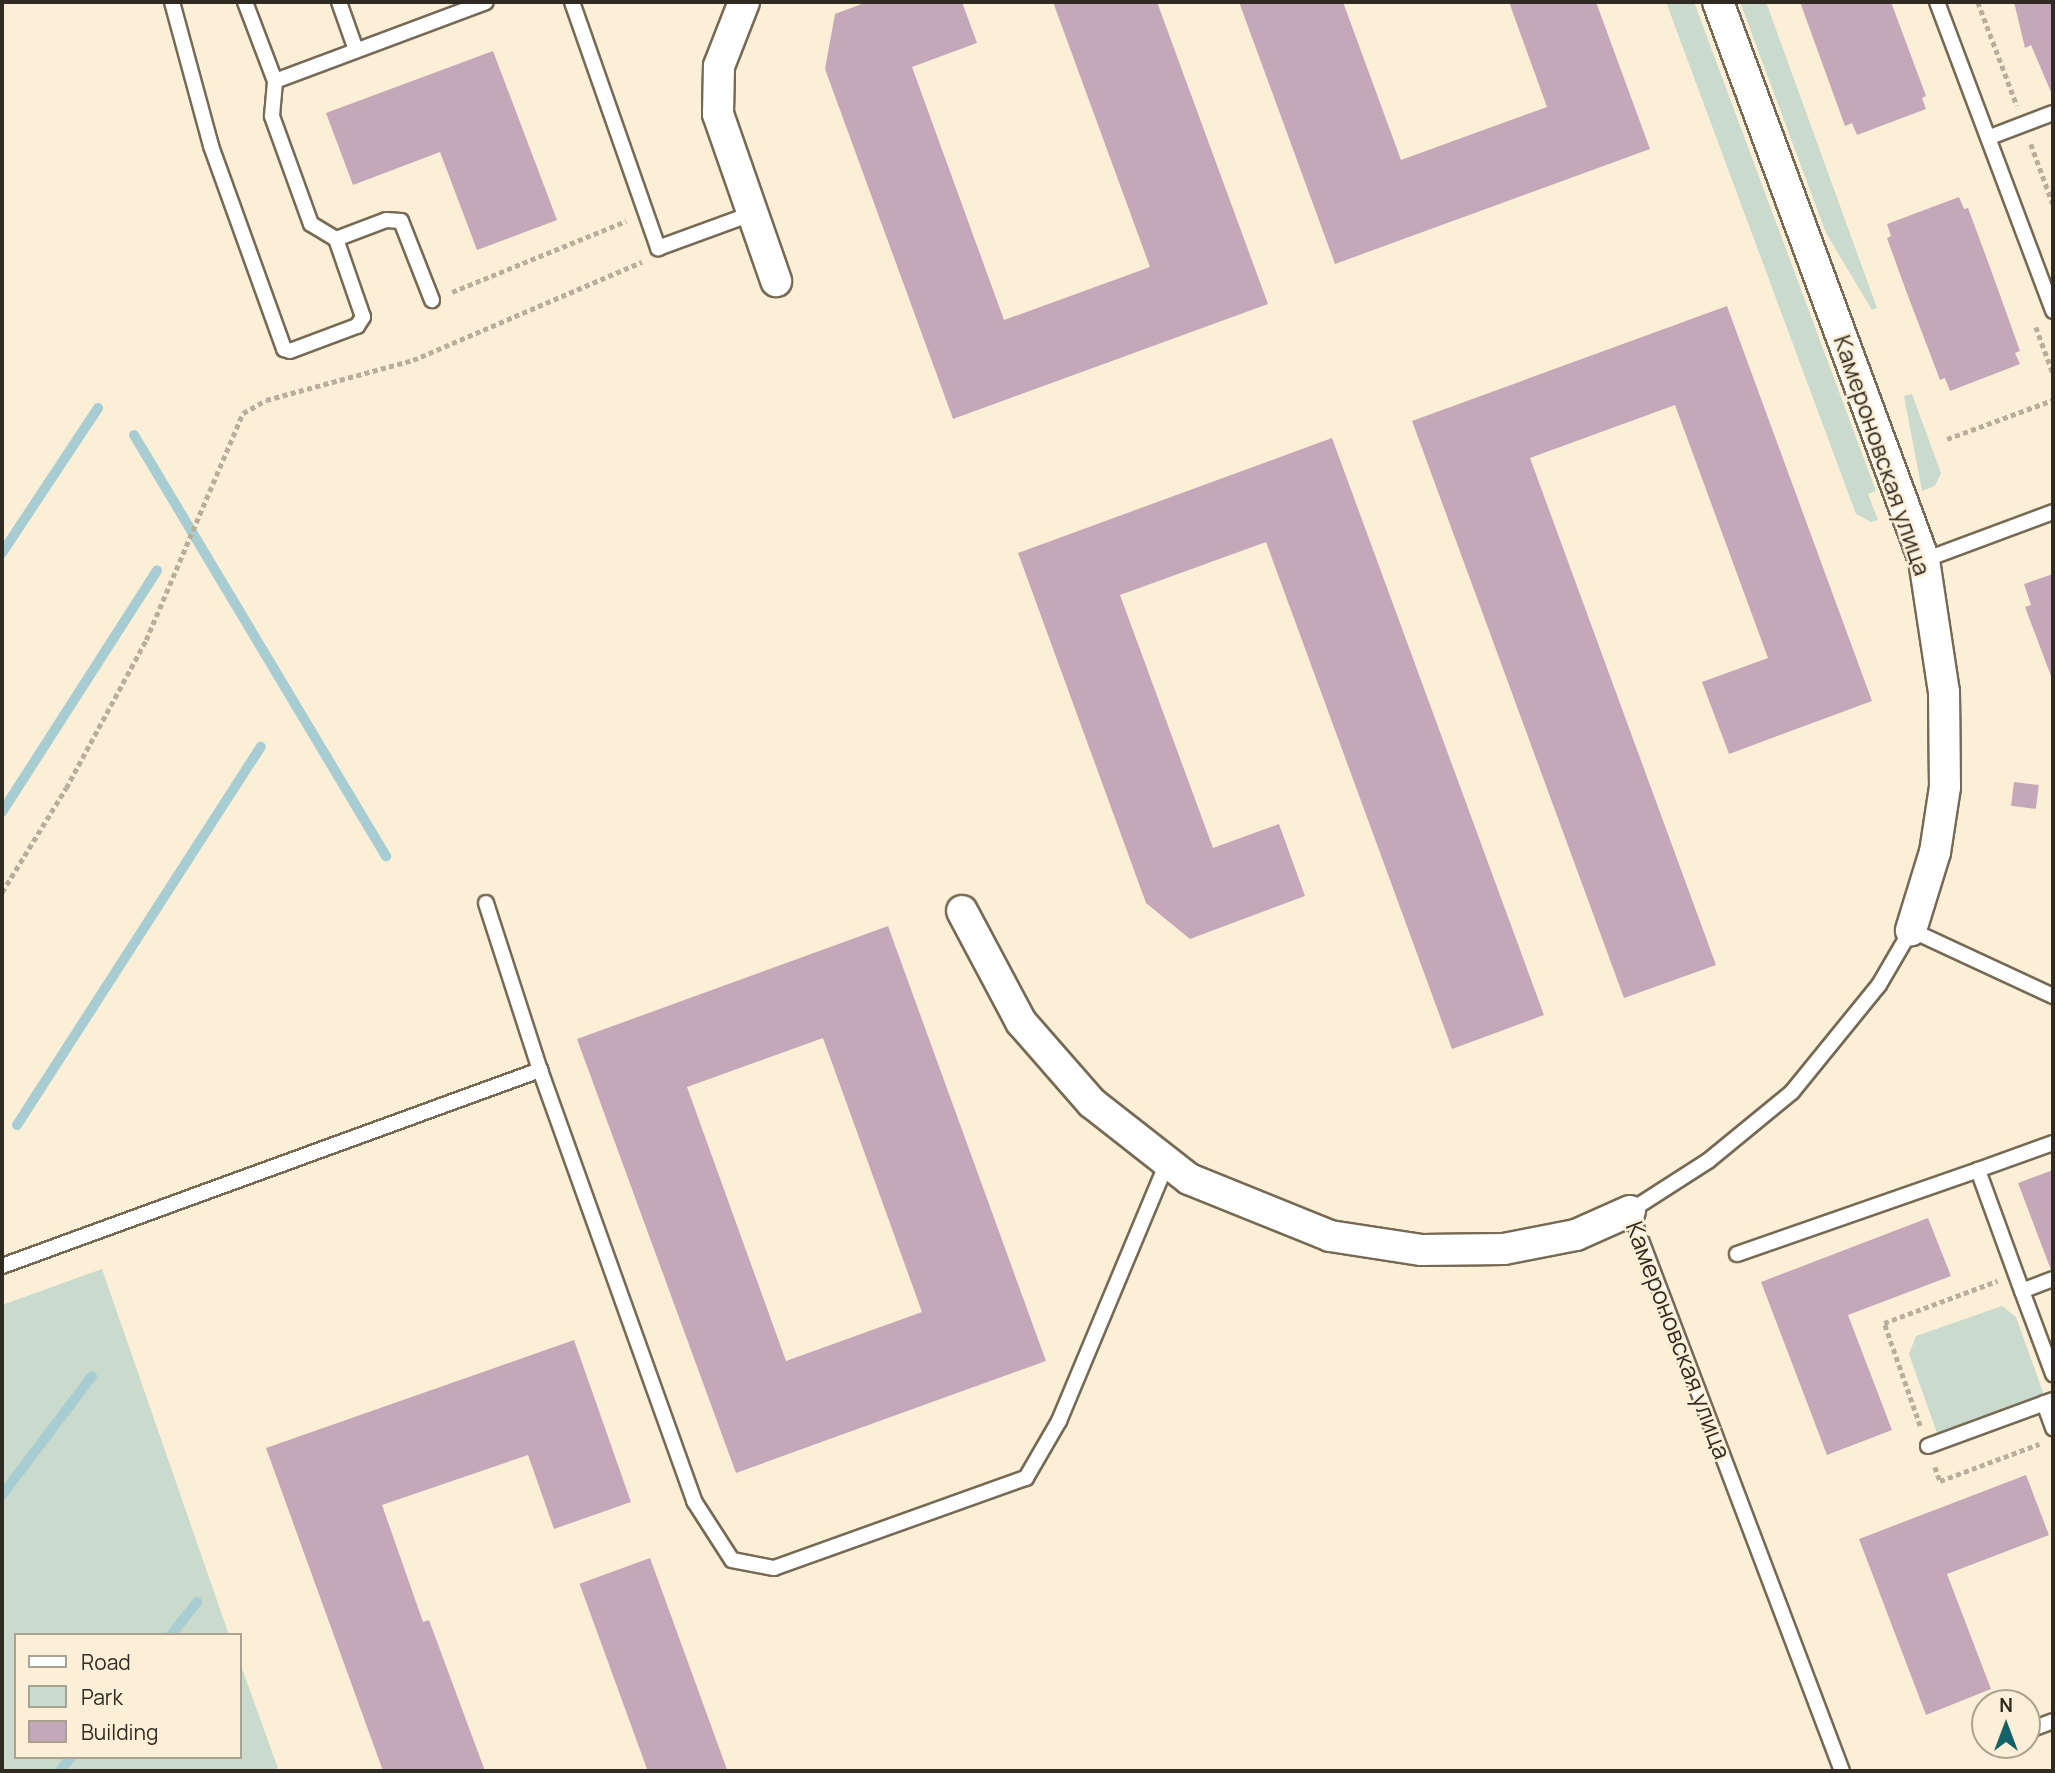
<!DOCTYPE html>
<html>
<head>
<meta charset="utf-8">
<style>
  body { margin:0 }
  #map { position:relative; width:2055px; height:1773px; overflow:hidden; background:#fcefd7; font-family:Manrope,sans-serif }
  div>[style] { position:absolute }
  [style*='--x'] { left:calc(var(--x)*1px); top:calc(var(--y)*1px); width:calc(var(--w)*1px); rotate:calc(var(--a)*1deg) }
  .green>* { inset:0; background:#cadacc }
  .stream>* { height:10px; margin:-5px; padding:0 5px; transform-origin:5px; border-radius:5px; background:#a7cdd3 }
  .building>* { inset:0; background:#c4a8ba; transform-origin:0 0 }
  .path>* { height:4.5px; margin-top:-2.25px; transform-origin:0; background:repeating-linear-gradient(90deg,#b8ae9b 0 5px,transparent 0 8.5px) }
  .roads { filter:drop-shadow(2px 0 #766a55) drop-shadow(-2px 0 #766a55) drop-shadow(0 2px #766a55) drop-shadow(0 -2px #766a55) }
  .lane>* { height:14px; margin:-7px; padding:0 7px; transform-origin:7px; border-radius:7px; background:#fff }
  .street>* { height:30px; margin:-15px; padding:0 15px; transform-origin:15px; border-radius:15px; background:#fff }
  span { translate:-50% -50%; white-space:nowrap; text-align:center; line-height:1.15; -webkit-text-stroke:5px #fcefd7; paint-order:stroke }
  .street-label { font-size:24px; color:#302b22 }
  .frame { position:absolute; inset:0; border:4px solid #302b22; pointer-events:none }
  .legend { position:absolute; left:14px; top:1633px; width:228px; height:126px; box-sizing:border-box; background:#fcefd7; border:2px solid #aaa18f; margin:0; padding:9px 12px; list-style:none; font-size:21px; color:#302b22 }
  .legend li { display:flex; align-items:center; gap:14px; height:35px }
  .legend b { width:35px; border:2px solid #aaa18f }
  .north { position:absolute; left:1971px; top:1689px; width:70px; height:70px; box-sizing:border-box; background:#fcefd7; border:2px solid #aaa18f; border-radius:50%; rotate:0deg; font-size:19px; font-weight:700; line-height:28px; text-align:center; color:#302b22 }
  .north::after { content:''; display:block; margin:auto; width:24px; height:32px; background:#136269; clip-path:polygon(50% 0,100% 100%,50% 72%,0 100%) }
</style>
</head>
<body>
<div id="map">
  <div class="green">
    <i style="clip-path:polygon(1666px 2px,1694px 2px,1876px 491px,1868px 494px,1878px 520px,1871px 522px,1856px 514px)"></i>
    <i style="clip-path:polygon(1740px 2px,1766px 2px,1877px 308px,1872px 310px,1826px 233px)"></i>
    <i style="clip-path:polygon(1912px 394px,1941px 473px,1935px 486px,1922px 491px,1904px 396px)"></i>
    <i style="clip-path:polygon(102px 1269px,229px 1635px,16px 1635px,16px 1757px,240px 1757px,240px 1663px,279px 1771px,2px 1771px,2px 1305px)"></i>
    <i style="clip-path:polygon(2002px 1306px,2016px 1317px,2044px 1395px,1937px 1433px,1909px 1354px,1916px 1336px)"></i>
  </div>
  <div class="stream">
    <i style="--x:134;--y:435;--w:491;--a:59.1"></i>
    <i style="--x:2;--y:553;--w:174;--a:-56.5"></i>
    <i style="--x:2;--y:812;--w:287;--a:-57.3"></i>
    <i style="--x:17;--y:1125;--w:450;--a:-57.2"></i>
    <i style="--x:2;--y:1495;--w:149;--a:-52.9"></i>
    <i style="--x:171;--y:1635;--w:42;--a:-51.8"></i>
    <i style="--x:60;--y:1771;--w:18;--a:-52"></i>
  </div>
  <div class="building">
    <i style="clip-path:polygon(867px 2px,962px 2px,977px 43px,912px 67px,1004px 320px,1150px 267px,1053px 2px,1157px 2px,1268px 304px,953px 419px,825px 69px,835px 14px)"></i>
    <i style="clip-path:polygon(1239px 2px,1343px 2px,1401px 160px,1547px 107px,1509px 2px,1596px 2px,1650px 149px,1335px 264px)"></i>
    <i style="clip-path:polygon(1800px 2px,1891px 2px,1926px 96px,1922px 98px,1926px 109px,1857px 135px,1852px 123px,1845px 126px)"></i>
    <i style="clip-path:polygon(2014px 2px,2053px 2px,2053px 97px,2031px 45px,2025px 48px)"></i>
    <i style="clip-path:polygon(493px 51px,557px 220px,477px 250px,440px 152px,353px 185px,326px 113px)"></i>
    <i style="clip-path:polygon(1959px 197px,1964px 209px,1968px 208px,1991px 270px,2020px 351px,2015px 353px,2020px 364px,1950px 391px,1945px 378px,1940px 380px,1905px 288px,1887px 238px,1891px 236px,1887px 224px)"></i>
    <i style="clip-path:polygon(1727px 306px,1872px 701px,1729px 754px,1702px 682px,1768px 658px,1675px 405px,1530px 458px,1716px 965px,1624px 998px,1412px 421px)"></i>
    <i style="clip-path:polygon(1332px 438px,1544px 1015px,1452px 1049px,1266px 542px,1120px 595px,1213px 848px,1279px 824px,1305px 896px,1190px 939px,1146px 903px,1018px 553px)"></i>
    <i style="clip-path:polygon(2053px 574px,2053px 676px,2051px 676px,2025px 607px,2031px 605px,2024px 584px)"></i>
    <i style="left:2014px;top:782px;width:25px;height:24px;rotate:7deg"></i>
    <i style="clip-path:polygon(evenodd,888px 926px,1046px 1361px,736px 1473px,577px 1039px,888px 926px,823px 1038px,922px 1312px,786px 1361px,687px 1087px,823px 1038px)"></i>
    <i style="clip-path:polygon(2053px 1170px,2053px 1269px,2051px 1270px,2018px 1183px)"></i>
    <i style="clip-path:polygon(1928px 1218px,1951px 1276px,1848px 1315px,1892px 1430px,1827px 1455px,1761px 1282px)"></i>
    <i style="clip-path:polygon(574px 1340px,631px 1502px,554px 1529px,528px 1455px,382px 1505px,423px 1622px,429px 1620px,485px 1771px,383px 1771px,266px 1448px)"></i>
    <i style="clip-path:polygon(2026px 1475px,2049px 1535px,1947px 1574px,1991px 1689px,1926px 1715px,1859px 1539px)"></i>
    <i style="left:650px;top:1558px;width:226px;height:75px;rotate:70deg"></i>
  </div>
  <div class="path">
    <i style="--x:1978;--y:2;--w:111;--a:69.4"></i>
    <i style="--x:2031;--y:144;--w:64;--a:69.9"></i>
    <i style="--x:452;--y:292;--w:188;--a:-22.2"></i>
    <i style="--x:2036;--y:327;--w:49;--a:69.7"></i>
    <i style="--x:1947;--y:439;--w:113;--a:-20.2"></i>
    <i style="--x:2;--y:892;--w:122;--a:-58.4"></i>
    <i style="--x:66;--y:788;--w:168;--a:-61.6"></i>
    <i style="--x:146;--y:640;--w:247;--a:-66.9"></i>
    <i style="--x:243;--y:413;--w:26;--a:-29"></i>
    <i style="--x:266;--y:400;--w:152;--a:-15.2"></i>
    <i style="--x:413;--y:360;--w:249;--a:-23.2"></i>
    <i style="--x:1920;--y:1426;--w:109;--a:-109.3"></i>
    <i style="--x:1884;--y:1323;--w:121;--a:-20.4"></i>
    <i style="--x:1935;--y:1467;--w:15;--a:70"></i>
    <i style="--x:1940;--y:1481;--w:106;--a:-20.5"></i>
  </div>
  <div class="roads">
    <div class="lane">
      <i style="--x:172;--y:2;--w:149;--a:74.8"></i>
      <i style="--x:211;--y:146;--w:216;--a:70.2"></i>
      <i style="--x:284;--y:349;--w:6;--a:18"></i>
      <i style="--x:290;--y:351;--w:72;--a:-20.5"></i>
      <i style="--x:357;--y:326;--w:11;--a:-56"></i>
      <i style="--x:363;--y:317;--w:83;--a:-109.1"></i>
      <i style="--x:336;--y:239;--w:29;--a:-149"></i>
      <i style="--x:311;--y:224;--w:115;--a:-109.9"></i>
      <i style="--x:272;--y:116;--w:35;--a:-85"></i>
      <i style="--x:275;--y:81;--w:85;--a:-110.8"></i>
      <i style="--x:339;--y:2;--w:51;--a:70.5"></i>
      <i style="--x:572;--y:2;--w:261;--a:70.7"></i>
      <i style="--x:658;--y:248;--w:99;--a:-20.1"></i>
      <i style="--x:1937;--y:2;--w:330;--a:69.4"></i>
      <i style="--x:275;--y:81;--w:225;--a:-20.5"></i>
      <i style="--x:1990;--y:137;--w:67;--a:-20.9"></i>
      <i style="--x:336;--y:239;--w:53;--a:-20.8"></i>
      <i style="--x:386;--y:220;--w:15;--a:4"></i>
      <i style="--x:401;--y:221;--w:85;--a:68.6"></i>
      <i style="--x:1924;--y:560;--w:138;--a:-20.4"></i>
      <i style="--x:486;--y:903;--w:176;--a:72.1"></i>
      <i style="--x:540;--y:1070;--w:458;--a:70.3"></i>
      <i style="--x:694;--y:1501;--w:70;--a:57.2"></i>
      <i style="--x:732;--y:1560;--w:43;--a:10.8"></i>
      <i style="--x:774;--y:1568;--w:268;--a:-19.7"></i>
      <i style="--x:1026;--y:1478;--w:66;--a:-59.9"></i>
      <i style="--x:1059;--y:1421;--w:280;--a:-67.3"></i>
      <i style="--x:1737;--y:1254;--w:255;--a:-19.2"></i>
      <i style="--x:2;--y:1266;--w:573;--a:-20.02"></i>
      <i style="--x:2053;--y:1279;--w:33;--a:159"></i>
      <i style="--x:2022;--y:1291;--w:89;--a:69.5"></i>
      <i style="--x:2022;--y:1291;--w:129;--a:-110"></i>
      <i style="--x:1978;--y:1170;--w:80;--a:-19.8"></i>
      <i style="--x:2044;--y:1403;--w:27;--a:70"></i>
      <i style="--x:1928;--y:1446;--w:133;--a:-20.2"></i>
      <i style="--x:2027;--y:1731;--w:28;--a:-21"></i>
      <i style="--x:1842;--y:1771;--w:599;--a:-110.74"></i>
      <i style="--x:1630;--y:1211;--w:93;--a:-32.7"></i>
      <i style="--x:1708;--y:1161;--w:109;--a:-39.4"></i>
      <i style="--x:1792;--y:1092;--w:138;--a:-50.9"></i>
      <i style="--x:1879;--y:985;--w:64;--a:-59.8"></i>
      <i style="--x:1911;--y:930;--w:157;--a:24.9"></i>
    </div>
    <div class="street">
      <i style="--x:744;--y:2;--w:69;--a:111.3"></i>
      <i style="--x:719;--y:66;--w:48;--a:91.2"></i>
      <i style="--x:718;--y:114;--w:177;--a:70.8"></i>
      <i style="--x:1718;--y:2;--w:595;--a:69.74"></i>
      <i style="--x:1924;--y:560;--w:134;--a:81.4"></i>
      <i style="--x:1944;--y:692;--w:95;--a:89.4"></i>
      <i style="--x:1945;--y:787;--w:66;--a:98.7"></i>
      <i style="--x:1935;--y:852;--w:82;--a:107.1"></i>
      <i style="--x:962;--y:911;--w:126;--a:62"></i>
      <i style="--x:1021;--y:1022;--w:108;--a:48.8"></i>
      <i style="--x:1092;--y:1103;--w:123;--a:38.1"></i>
      <i style="--x:1189;--y:1179;--w:152;--a:22"></i>
      <i style="--x:1330;--y:1236;--w:93;--a:8.7"></i>
      <i style="--x:1422;--y:1250;--w:82;--a:-0.7"></i>
      <i style="--x:1504;--y:1249;--w:73;--a:-11"></i>
      <i style="--x:1576;--y:1235;--w:59;--a:-24"></i>
    </div>
  </div>
  <div class="street-label">
    <span style="left:1883px;top:455px;rotate:71deg">Камероновская улица</span>
    <span style="left:1679px;top:1340px;rotate:69deg">Камероновская улица</span>
  </div>
  <div class="frame"></div>
  <ul class="legend">
  <li><b style="height:9px;background:#fff"></b>Road</li>
  <li><b style="height:19px;background:#cadacc"></b>Park</li>
  <li><b style="height:19px;background:#c4a8ba"></b>Building</li>
  </ul>
  <div class="north">N</div>
</div>
</body>
</html>
